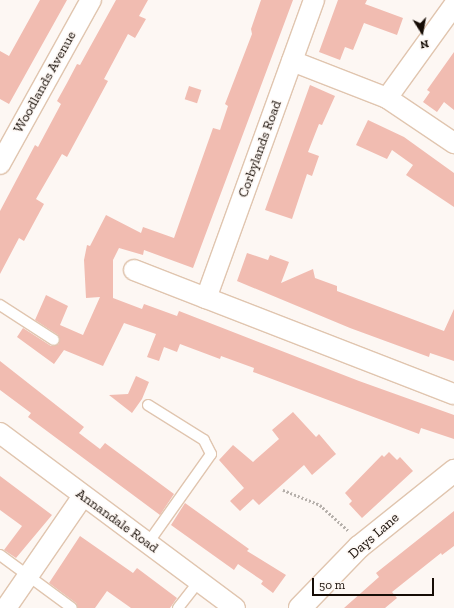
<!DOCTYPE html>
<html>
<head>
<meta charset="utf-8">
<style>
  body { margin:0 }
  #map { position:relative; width:454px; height:608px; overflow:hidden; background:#fdf7f3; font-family:"Zilla Slab",serif }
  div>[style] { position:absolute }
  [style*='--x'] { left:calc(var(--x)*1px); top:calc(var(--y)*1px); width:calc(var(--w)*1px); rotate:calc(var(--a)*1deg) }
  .building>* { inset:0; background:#f1bcb1; transform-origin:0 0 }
  .path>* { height:2.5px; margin-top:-1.25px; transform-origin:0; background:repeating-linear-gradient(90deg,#b6b0ab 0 2px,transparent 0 4px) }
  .roads { filter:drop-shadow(1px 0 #e0c5af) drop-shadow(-1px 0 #e0c5af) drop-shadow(0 1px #e0c5af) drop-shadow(0 -1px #e0c5af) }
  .lane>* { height:10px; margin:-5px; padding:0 5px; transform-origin:5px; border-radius:5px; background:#fff }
  .street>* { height:20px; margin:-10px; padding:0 10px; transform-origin:10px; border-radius:10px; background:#fff }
  .secondary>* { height:22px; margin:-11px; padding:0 11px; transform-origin:11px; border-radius:11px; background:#fff }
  span { translate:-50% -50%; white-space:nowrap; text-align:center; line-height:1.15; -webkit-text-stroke:3px #fdf7f3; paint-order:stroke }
  .street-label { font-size:14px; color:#160d06 }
  .north { position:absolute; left:402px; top:12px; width:40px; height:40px; -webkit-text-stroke:3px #fdf7f3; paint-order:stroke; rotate:169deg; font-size:11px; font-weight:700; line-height:16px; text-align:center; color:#160d06 }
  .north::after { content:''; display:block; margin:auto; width:14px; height:18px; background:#160d06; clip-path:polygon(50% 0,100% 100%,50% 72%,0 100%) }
  .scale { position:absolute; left:312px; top:578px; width:122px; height:18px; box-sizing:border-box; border:2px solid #160d06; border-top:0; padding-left:5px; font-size:12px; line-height:14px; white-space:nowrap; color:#160d06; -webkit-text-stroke:3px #fdf7f3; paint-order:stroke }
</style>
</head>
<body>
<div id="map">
  <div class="building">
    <i style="clip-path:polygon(40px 0,67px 0,9px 104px,0 99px,0 51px,9px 56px)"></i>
    <i style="clip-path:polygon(116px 0,148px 0,139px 16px,146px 19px,135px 38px,128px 34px,104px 79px,108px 81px,87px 120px,67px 157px,62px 154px,36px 199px,44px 204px,24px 241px,19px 238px,0 274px,0 211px,35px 145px,38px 147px,61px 104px,57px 101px,67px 83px,77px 64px,80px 65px)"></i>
    <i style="clip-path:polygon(261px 0,293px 0,193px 268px,144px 250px,143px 255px,119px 248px,113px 260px,113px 298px,142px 309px,144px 304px,177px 316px,179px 311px,359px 381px,454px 415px,454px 439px,421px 428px,419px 434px,253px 372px,254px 368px,221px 356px,220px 359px,180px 344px,177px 352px,164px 347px,159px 361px,147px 357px,156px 334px,124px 323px,103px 366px,64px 350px,54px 364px,17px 337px,23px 328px,51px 346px,59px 344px,58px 335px,35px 320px,46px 295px,68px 306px,60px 325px,83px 335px,100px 297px,86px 298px,84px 260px,87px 245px,90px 246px,106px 215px,141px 233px,143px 227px,174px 238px,213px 128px,220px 130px,228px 106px,225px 104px,252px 34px,251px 29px)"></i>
    <i style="clip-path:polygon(338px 0,367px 0,365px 4px,403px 18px,397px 35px,364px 23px,353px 50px,345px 47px,340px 60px,319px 52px)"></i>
    <i style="clip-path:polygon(454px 52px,454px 110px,444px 102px,437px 112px,423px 102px,430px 92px,427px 90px)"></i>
    <i style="clip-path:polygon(310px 85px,335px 96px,322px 125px,319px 124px,308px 152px,319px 156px,312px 176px,307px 174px,292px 219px,265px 210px)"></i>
    <i style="left:189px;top:86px;width:13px;height:14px;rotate:18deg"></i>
    <i style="clip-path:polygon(368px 120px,404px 137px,454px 173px,454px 207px,406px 175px,413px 165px,392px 150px,387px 159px,356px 145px)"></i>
    <i style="clip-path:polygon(247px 253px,268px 260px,270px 255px,289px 262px,281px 283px,313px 269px,315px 278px,337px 286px,337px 291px,444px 331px,454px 309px,454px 361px,430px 353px,429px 357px,350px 328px,237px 281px)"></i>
    <i style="clip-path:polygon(0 361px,84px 427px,79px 433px,100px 449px,105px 443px,174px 494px,160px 515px,28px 417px,31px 413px,0 390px)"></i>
    <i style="clip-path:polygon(136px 376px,149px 382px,142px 399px,132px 413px,109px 395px,128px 394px)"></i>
    <i style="clip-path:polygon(293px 412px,316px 437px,319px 434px,336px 454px,312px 475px,304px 465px,259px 505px,253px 499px,240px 511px,230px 501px,244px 488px,219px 460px,233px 445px,253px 462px,279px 439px,272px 430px)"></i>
    <i style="clip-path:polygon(389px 452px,397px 460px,400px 457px,413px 471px,362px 518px,349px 504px,352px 501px,345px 493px,382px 455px,384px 457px)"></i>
    <i style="clip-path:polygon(0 476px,52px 515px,16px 558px,4px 550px,22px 526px,0 510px)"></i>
    <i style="clip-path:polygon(185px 503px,249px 549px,247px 551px,286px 575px,273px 593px,261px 584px,263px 581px,238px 564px,234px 570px,171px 525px)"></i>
    <i style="clip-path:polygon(454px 511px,454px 546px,442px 555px,441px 553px,392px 592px,397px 598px,385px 608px,344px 608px,379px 577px,376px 573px)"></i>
    <i style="clip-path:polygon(80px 536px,133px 573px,137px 568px,177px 598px,170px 608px,131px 608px,107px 591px,95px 608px,78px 608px,76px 603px,49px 583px)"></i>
  </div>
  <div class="path">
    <i style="--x:283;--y:490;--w:40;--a:22"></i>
    <i style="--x:320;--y:505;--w:39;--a:42"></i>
  </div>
  <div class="roads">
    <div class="lane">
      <i style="--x:0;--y:305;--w:64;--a:32.9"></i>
      <i style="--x:148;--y:543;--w:109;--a:-54.7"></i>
      <i style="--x:211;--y:454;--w:16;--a:-117"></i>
      <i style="--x:204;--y:440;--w:66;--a:-148"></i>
      <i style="--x:0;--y:555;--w:89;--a:36.4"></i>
      <i style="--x:178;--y:608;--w:34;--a:-52"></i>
    </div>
    <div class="street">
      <i style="--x:314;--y:0;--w:317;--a:109.9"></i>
      <i style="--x:206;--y:298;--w:266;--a:21.2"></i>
      <i style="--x:292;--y:61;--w:102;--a:21.3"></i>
      <i style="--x:387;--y:98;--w:81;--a:33.9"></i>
      <i style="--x:387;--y:98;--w:115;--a:-54.2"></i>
      <i style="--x:0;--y:164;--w:188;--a:-61"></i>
      <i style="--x:134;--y:270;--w:77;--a:21.3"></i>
      <i style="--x:0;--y:433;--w:293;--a:36.7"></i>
      <i style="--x:6;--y:608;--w:136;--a:-55.5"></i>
    </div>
    <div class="secondary">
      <i style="--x:300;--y:608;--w:85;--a:-46"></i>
      <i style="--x:359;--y:547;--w:122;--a:-38.7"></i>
    </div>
  </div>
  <div class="street-label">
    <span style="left:45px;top:82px;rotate:-61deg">Woodlands Avenue</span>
    <span style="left:260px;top:149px;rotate:-70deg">Corbylands Road</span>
    <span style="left:117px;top:521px;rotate:36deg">Annandale Road</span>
    <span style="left:374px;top:536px;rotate:-41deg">Days Lane</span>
  </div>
  <div class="north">N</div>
  <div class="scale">50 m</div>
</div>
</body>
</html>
